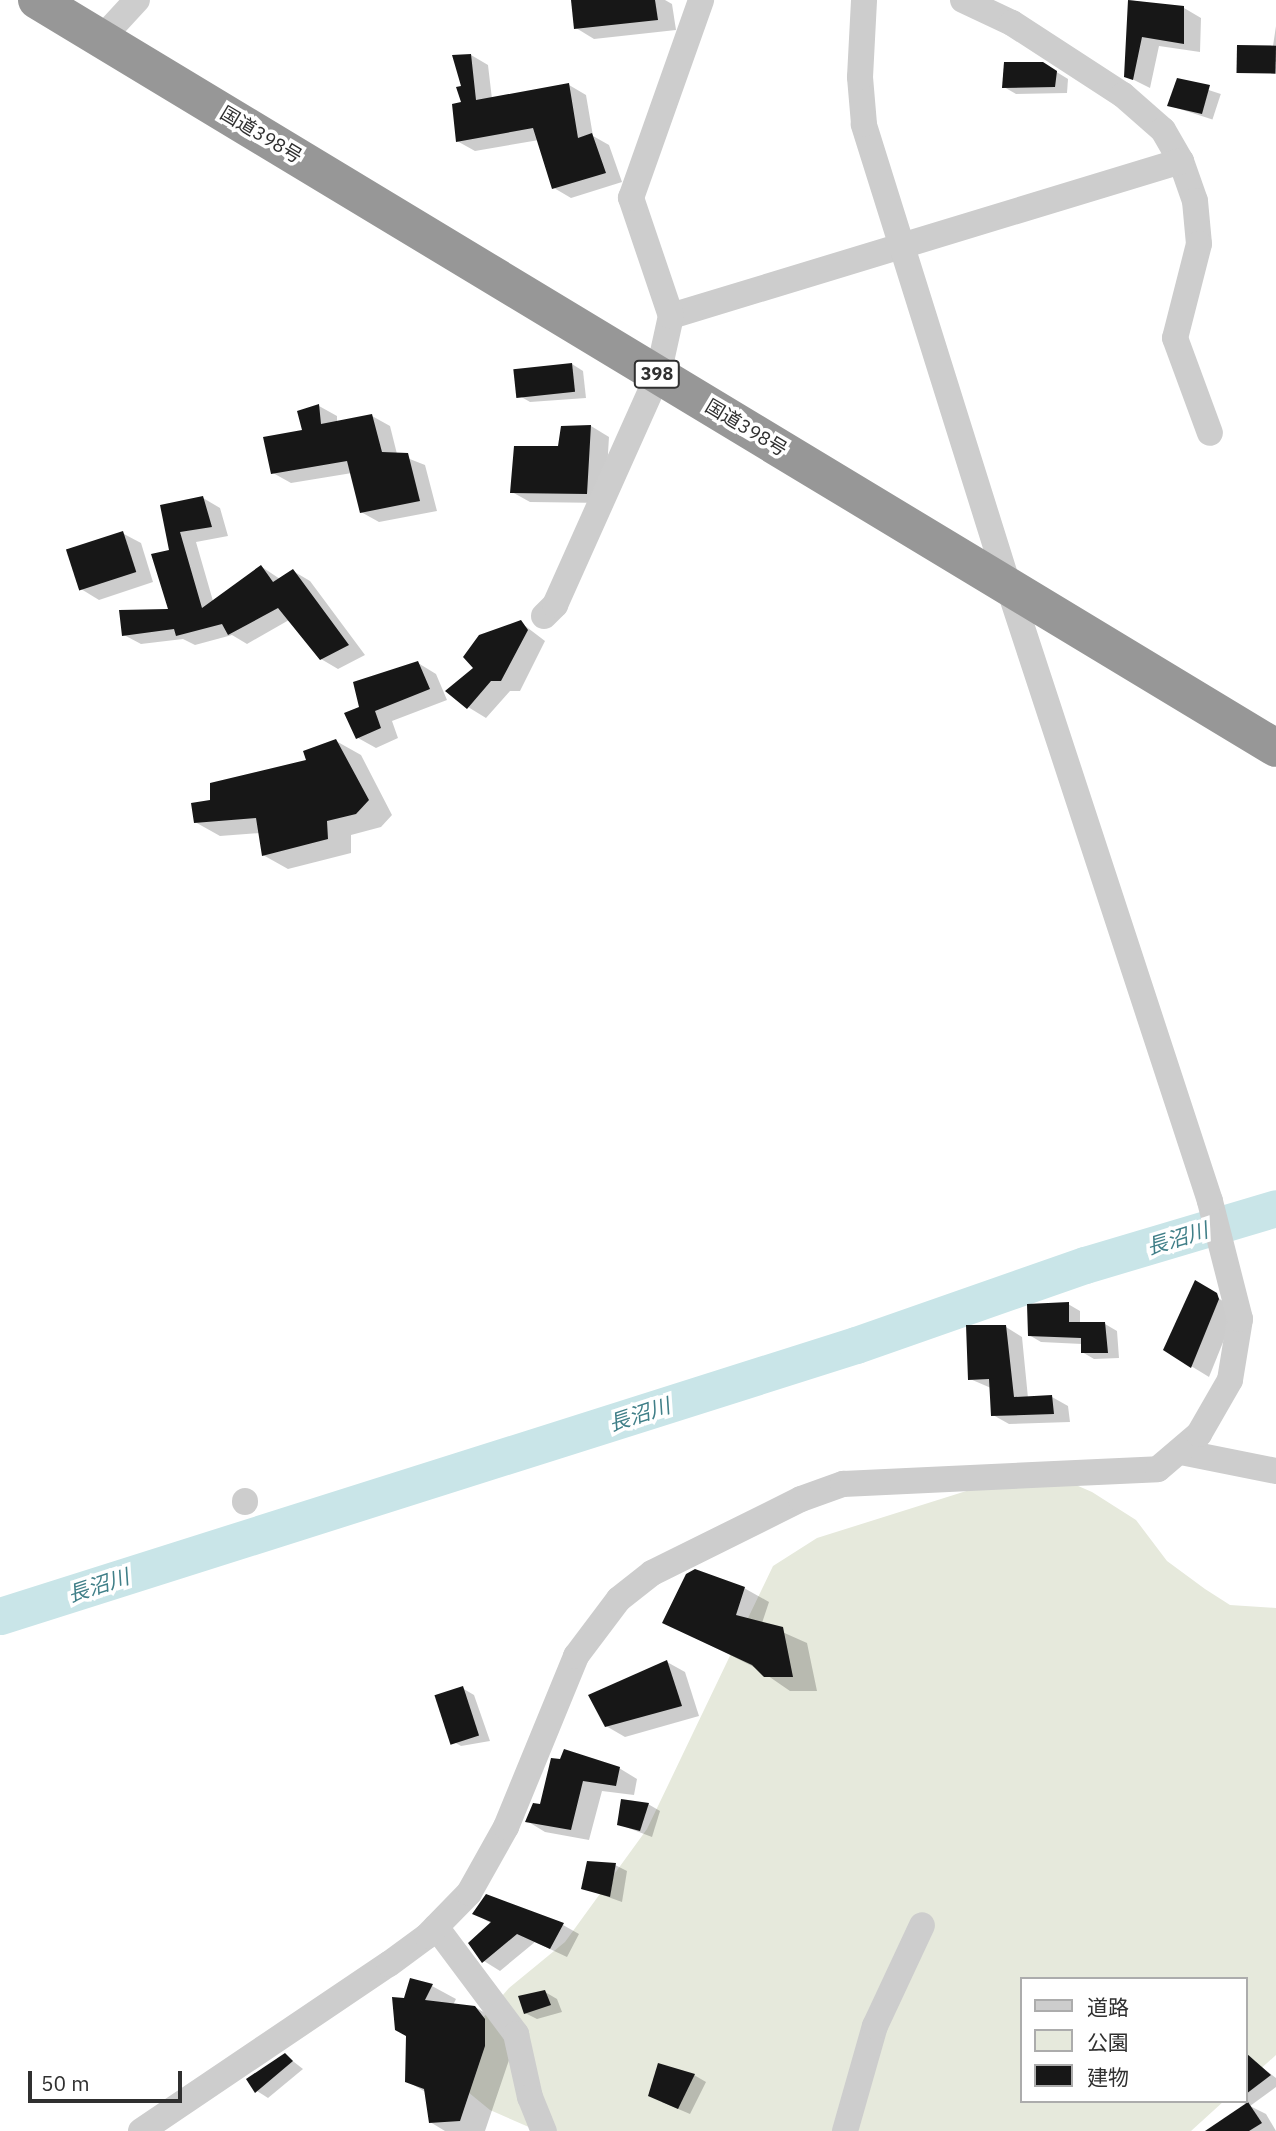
<!DOCTYPE html>
<html>
<head>
<meta charset="utf-8">
<style>
  body { margin:0 }
  #map { position:relative; width:1276px; height:2131px; overflow:hidden; background:#fff; font-family:"IBM Plex Sans","Noto Sans JP",sans-serif }
  div>[style] { position:absolute }
  [style*='--x'] { left:calc(var(--x)*1px); top:calc(var(--y)*1px); width:calc(var(--w)*1px); rotate:calc(var(--a)*1deg) }
  .green>* { inset:0; background:#e6e9dc }
  .shadow>* { inset:0; background:#0003; transform-origin:0 0 }
  .river>* { height:37px; margin:-18.5px; padding:0 18.5px; transform-origin:18.5px; border-radius:18.5px; background:#c9e5e8 }
  .building>* { inset:0; background:#171717; transform-origin:0 0 }
  .minor>* { height:26px; margin:-13px; padding:0 13px; transform-origin:13px; border-radius:13px; background:#cdcdcd }
  .highway>* { height:38px; margin:-19px; padding:0 19px; transform-origin:19px; border-radius:19px; background:#979797 }
  span { translate:-50% -50%; white-space:nowrap; text-align:center; line-height:1.15; -webkit-text-stroke:7px #fff; paint-order:stroke }
  .shield-label span { padding:2px 5px; background:#fff; border:2px solid; border-radius:5px; -webkit-text-stroke-width:0 }
  .shield-label { font-size:18px; color:#303030; font-weight:700 }
  .street-label { font-size:19px; color:#303030 }
  .water-label { font-size:21px; color:#407f88; font-style:italic }
  .legend { position:absolute; left:1020px; top:1977px; width:228px; height:126px; box-sizing:border-box; background:#fff; border:2px solid #acacac; margin:0; padding:9px 12px; list-style:none; font-size:21px; color:#303030 }
  .legend li { display:flex; align-items:center; gap:14px; height:35px }
  .legend b { width:35px; border:2px solid #acacac }
  .scale { position:absolute; left:28px; top:2071px; width:154px; height:32px; box-sizing:border-box; border:4px solid #303030; border-top:0; padding-left:9px; font-size:21px; line-height:24px; white-space:nowrap; color:#303030; -webkit-text-stroke:5px #fff; paint-order:stroke }
</style>
</head>
<body>
<div id="map">
  <div class="green">
    <i style="clip-path:polygon(1014px 1476px,1055px 1476px,1092px 1492px,1136px 1520px,1167px 1561px,1205px 1589px,1230px 1605px,1276px 1608px,1276px 2055px,1246px 2082px,1246px 1979px,1022px 1979px,1022px 2101px,1224px 2101px,1191px 2131px,538px 2131px,490px 2110px,468px 2092px,481px 2020px,509px 1988px,565px 1942px,647px 1829px,773px 1566px,817px 1538px)"></i>
  </div>
  <div class="shadow">
    <i style="clip-path:polygon(591px 0,665px 0,672px 4px,676px 30px,594px 39px,576px 28px)"></i>
    <i style="clip-path:polygon(1129px 0,1184px 8px,1201px 18px,1200px 52px,1159px 46px,1150px 88px,1126px 76px)"></i>
    <i style="clip-path:polygon(1276px 26px,1276px 62px,1271px 59px)"></i>
    <i style="clip-path:polygon(471px 55px,488px 65px,492px 99px,569px 85px,586px 95px,593px 136px,609px 145px,622px 182px,571px 198px,554px 188px,539px 140px,475px 151px,457px 141px)"></i>
    <i style="clip-path:polygon(1055px 71px,1068px 79px,1067px 93px,1016px 94px,1004px 87px)"></i>
    <i style="left:1178px;top:80px;width:45px;height:27px;rotate:18deg"></i>
    <i style="clip-path:polygon(572px 364px,583px 371px,586px 398px,530px 402px,518px 395px)"></i>
    <i style="clip-path:polygon(319px 406px,337px 416px,337px 422px,372px 416px,390px 426px,397px 454px,425px 465px,437px 511px,379px 522px,361px 512px,352px 473px,291px 483px,273px 473px,304px 432px,299px 412px)"></i>
    <i style="clip-path:polygon(591px 426px,609px 437px,605px 503px,530px 502px,512px 492px)"></i>
    <i style="clip-path:polygon(203px 498px,220px 508px,228px 536px,196px 542px,213px 601px,262px 567px,280px 579px,293px 571px,310px 581px,365px 655px,338px 669px,321px 659px,289px 620px,247px 644px,232px 635px,195px 645px,183px 639px,141px 644px,124px 635px,170px 611px,171px 551px,162px 507px)"></i>
    <i style="clip-path:polygon(122px 533px,141px 543px,153px 582px,99px 600px,81px 589px)"></i>
    <i style="clip-path:polygon(520px 622px,545px 641px,520px 691px,510px 691px,486px 718px,468px 707px,476px 668px)"></i>
    <i style="clip-path:polygon(418px 663px,436px 674px,447px 700px,392px 721px,398px 738px,376px 748px,358px 738px,361px 708px)"></i>
    <i style="clip-path:polygon(336px 741px,361px 755px,392px 815px,381px 827px,351px 835px,351px 853px,288px 869px,263px 855px,260px 833px,220px 836px,195px 822px,211px 801px,308px 761px)"></i>
    <i style="clip-path:polygon(1196px 1283px,1236px 1310px,1209px 1377px,1165px 1350px)"></i>
    <i style="clip-path:polygon(1068px 1304px,1080px 1311px,1080px 1324px,1105px 1324px,1117px 1331px,1119px 1358px,1094px 1359px,1082px 1352px,1082px 1344px,1041px 1342px,1029px 1335px)"></i>
    <i style="clip-path:polygon(1006px 1327px,1022px 1337px,1028px 1398px,1052px 1397px,1068px 1406px,1070px 1422px,1009px 1424px,993px 1415px,991px 1388px,970px 1379px)"></i>
    <i style="clip-path:polygon(744px 1588px,769px 1602px,762px 1623px,807px 1643px,817px 1691px,790px 1691px,758px 1669px,664px 1622px)"></i>
    <i style="clip-path:polygon(667px 1662px,685px 1672px,699px 1716px,625px 1737px,606px 1726px)"></i>
    <i style="clip-path:polygon(462px 1688px,474px 1695px,490px 1741px,461px 1746px,449px 1739px)"></i>
    <i style="clip-path:polygon(553px 1760px,619px 1768px,637px 1779px,634px 1795px,602px 1791px,589px 1840px,545px 1832px,527px 1821px,541px 1806px)"></i>
    <i style="clip-path:polygon(648px 1804px,660px 1811px,652px 1837px,618px 1824px)"></i>
    <i style="clip-path:polygon(615px 1865px,627px 1871px,622px 1902px,583px 1888px)"></i>
    <i style="clip-path:polygon(474px 1913px,563px 1925px,579px 1934px,567px 1957px,535px 1942px,500px 1971px,484px 1961px,492px 1924px)"></i>
    <i style="clip-path:polygon(432px 1986px,456px 1999px,453px 2005px,475px 2007px,499px 2021px,508px 2034px,509px 2060px,485px 2131px,445px 2131px,430px 2122px,427px 2093px,407px 2081px,405px 2000px)"></i>
    <i style="clip-path:polygon(545px 1992px,557px 1999px,562px 2012px,537px 2019px,525px 2013px)"></i>
    <i style="clip-path:polygon(285px 2055px,303px 2069px,268px 2098px,257px 2091px)"></i>
    <i style="clip-path:polygon(1250px 2058px,1276px 2078px,1276px 2087px,1250px 2106px,1266px 2114px,1276px 2131px,1211px 2131px,1247px 2105px,1241px 2101px,1246px 2101px)"></i>
    <i style="clip-path:polygon(694px 2075px,706px 2082px,690px 2114px,662px 2102px)"></i>
  </div>
  <div class="river">
    <i style="--x:0;--y:1616;--w:898;--a:-17.57"></i>
    <i style="--x:856;--y:1345;--w:243;--a:-19.3"></i>
    <i style="--x:1085;--y:1265;--w:199;--a:-16.6"></i>
  </div>
  <div class="building">
    <i style="clip-path:polygon(571px 0,655px 0,658px 20px,574px 29px)"></i>
    <i style="clip-path:polygon(1128px 0,1184px 6px,1184px 44px,1142px 37px,1133px 80px,1124px 77px)"></i>
    <i style="left:1237px;top:45px;width:39px;height:28px;rotate:1deg"></i>
    <i style="clip-path:polygon(471px 54px,476px 100px,569px 83px,578px 138px,592px 133px,606px 173px,552px 189px,533px 128px,456px 142px,452px 104px,461px 102px,456px 87px,461px 86px,452px 55px)"></i>
    <i style="clip-path:polygon(1004px 62px,1043px 62px,1057px 71px,1055px 87px,1002px 88px)"></i>
    <i style="clip-path:polygon(1177px 78px,1210px 85px,1202px 114px,1167px 106px)"></i>
    <i style="left:572px;top:363px;width:29px;height:59px;rotate:84deg"></i>
    <i style="clip-path:polygon(319px 404px,321px 424px,372px 414px,382px 452px,408px 453px,420px 501px,360px 513px,347px 461px,271px 474px,263px 437px,302px 430px,297px 411px)"></i>
    <i style="clip-path:polygon(591px 425px,587px 494px,510px 493px,514px 446px,558px 446px,561px 426px)"></i>
    <i style="clip-path:polygon(203px 496px,212px 527px,180px 532px,202px 608px,261px 565px,273px 582px,293px 569px,349px 645px,320px 660px,278px 608px,228px 635px,222px 624px,176px 636px,174px 629px,122px 636px,119px 610px,168px 609px,151px 554px,169px 550px,160px 505px)"></i>
    <i style="left:123px;top:531px;width:43px;height:60px;rotate:72deg"></i>
    <i style="clip-path:polygon(521px 620px,528px 630px,501px 681px,491px 681px,467px 709px,445px 691px,473px 668px,463px 657px,479px 635px)"></i>
    <i style="clip-path:polygon(418px 661px,430px 689px,375px 711px,381px 728px,356px 739px,344px 713px,359px 707px,353px 682px)"></i>
    <i style="clip-path:polygon(336px 739px,369px 800px,356px 814px,327px 821px,328px 839px,262px 856px,256px 818px,194px 823px,191px 803px,210px 800px,210px 783px,306px 760px,303px 751px)"></i>
    <i style="clip-path:polygon(1195px 1280px,1217px 1293px,1219px 1299px,1191px 1368px,1163px 1350px)"></i>
    <i style="clip-path:polygon(1069px 1302px,1069px 1322px,1105px 1322px,1108px 1353px,1081px 1353px,1081px 1338px,1028px 1336px,1027px 1304px)"></i>
    <i style="clip-path:polygon(966px 1325px,1006px 1325px,1014px 1397px,1052px 1395px,1054px 1414px,991px 1416px,989px 1379px,968px 1380px)"></i>
    <i style="clip-path:polygon(695px 1569px,745px 1587px,736px 1615px,783px 1627px,793px 1677px,764px 1677px,752px 1665px,662px 1623px,686px 1574px)"></i>
    <i style="clip-path:polygon(667px 1660px,682px 1706px,605px 1727px,588px 1695px)"></i>
    <i style="left:463px;top:1686px;width:52px;height:30px;rotate:72deg"></i>
    <i style="clip-path:polygon(564px 1749px,620px 1767px,616px 1786px,583px 1781px,571px 1830px,525px 1822px,533px 1803px,540px 1804px,551px 1758px,560px 1759px)"></i>
    <i style="clip-path:polygon(621px 1799px,649px 1803px,640px 1831px,617px 1825px)"></i>
    <i style="clip-path:polygon(587px 1861px,616px 1863px,610px 1897px,581px 1889px)"></i>
    <i style="clip-path:polygon(486px 1894px,564px 1923px,550px 1949px,517px 1934px,482px 1963px,468px 1943px,491px 1922px,472px 1914px)"></i>
    <i style="clip-path:polygon(410px 1978px,433px 1984px,425px 2000px,475px 2006px,485px 2019px,485px 2046px,460px 2121px,429px 2123px,424px 2089px,405px 2082px,406px 2036px,395px 2030px,392px 1997px,404px 1998px)"></i>
    <i style="clip-path:polygon(545px 1990px,551px 2005px,524px 2014px,518px 1996px)"></i>
    <i style="clip-path:polygon(285px 2053px,293px 2061px,255px 2093px,246px 2079px)"></i>
    <i style="clip-path:polygon(1246px 2053px,1271px 2075px,1246px 2094px)"></i>
    <i style="clip-path:polygon(658px 2063px,695px 2074px,678px 2109px,648px 2096px)"></i>
    <i style="clip-path:polygon(1248px 2102px,1262px 2123px,1249px 2131px,1205px 2131px)"></i>
  </div>
  <div class="minor">
    <i style="--x:963;--y:0;--w:54;--a:25.1"></i>
    <i style="--x:1012;--y:23;--w:132;--a:33"></i>
    <i style="--x:1123;--y:95;--w:53;--a:41.2"></i>
    <i style="--x:1163;--y:130;--w:36;--a:60"></i>
    <i style="--x:1181;--y:161;--w:42;--a:70.7"></i>
    <i style="--x:1195;--y:201;--w:43;--a:84.7"></i>
    <i style="--x:1199;--y:244;--w:97;--a:104.3"></i>
    <i style="--x:1175;--y:338;--w:101;--a:69.8"></i>
    <i style="--x:101;--y:39;--w:53;--a:-47.3"></i>
    <i style="--x:671;--y:316;--w:533;--a:-16.91"></i>
    <i style="--x:544;--y:616;--w:16;--a:-45"></i>
    <i style="--x:555;--y:605;--w:252;--a:-65.9"></i>
    <i style="--x:658;--y:375;--w:60;--a:-77.6"></i>
    <i style="--x:671;--y:316;--w:125;--a:-108.7"></i>
    <i style="--x:631;--y:198;--w:210;--a:-70.5"></i>
    <i style="--x:1181;--y:1452;--w:97;--a:11.3"></i>
    <i style="--x:245;--y:1501;--w:1;--a:90"></i>
    <i style="--x:436;--y:1927;--w:134;--a:53.2"></i>
    <i style="--x:516;--y:2034;--w:65;--a:77.5"></i>
    <i style="--x:530;--y:2097;--w:37;--a:68"></i>
    <i style="--x:141;--y:2131;--w:299;--a:-34"></i>
    <i style="--x:389;--y:1964;--w:47;--a:-36.4"></i>
    <i style="--x:427;--y:1936;--w:60;--a:-45.7"></i>
    <i style="--x:469;--y:1893;--w:76;--a:-60.7"></i>
    <i style="--x:506;--y:1827;--w:185;--a:-67.7"></i>
    <i style="--x:576;--y:1656;--w:71;--a:-53"></i>
    <i style="--x:619;--y:1599;--w:42;--a:-38.2"></i>
    <i style="--x:652;--y:1573;--w:166;--a:-26.4"></i>
    <i style="--x:801;--y:1499;--w:45;--a:-19.7"></i>
    <i style="--x:843;--y:1484;--w:315;--a:-2.7"></i>
    <i style="--x:1158;--y:1469;--w:54;--a:-40.5"></i>
    <i style="--x:1199;--y:1434;--w:62;--a:-60.1"></i>
    <i style="--x:1230;--y:1380;--w:62;--a:-80.7"></i>
    <i style="--x:1240;--y:1319;--w:122;--a:-104.3"></i>
    <i style="--x:1210;--y:1201;--w:645;--a:-108.15"></i>
    <i style="--x:1009;--y:588;--w:486;--a:-107.4"></i>
    <i style="--x:864;--y:124;--w:47;--a:-94.9"></i>
    <i style="--x:860;--y:77;--w:77;--a:-87"></i>
    <i style="--x:845;--y:2131;--w:109;--a:-74.1"></i>
    <i style="--x:875;--y:2026;--w:111;--a:-65"></i>
  </div>
  <div class="highway">
    <i style="--x:37;--y:0;--w:1447;--a:31.12"></i>
  </div>
  <div class="shield-label">
    <span style="left:657px;top:374px">398</span>
  </div>
  <div class="street-label">
    <span style="left:261px;top:135px;rotate:31deg">国道398号</span>
    <span style="left:746px;top:428px;rotate:31deg">国道398号</span>
  </div>
  <div class="water-label">
    <span style="left:1177px;top:1238px;rotate:-17deg">長沼川</span>
    <span style="left:639px;top:1414px;rotate:-18deg">長沼川</span>
    <span style="left:98px;top:1585px;rotate:-18deg">長沼川</span>
  </div>
  <ul class="legend">
  <li><b style="height:9px;background:#cdcdcd"></b>道路</li>
  <li><b style="height:19px;background:#e6e9dc"></b>公園</li>
  <li><b style="height:19px;background:#171717"></b>建物</li>
  </ul>
  <div class="scale">50 m</div>
</div>
</body>
</html>
